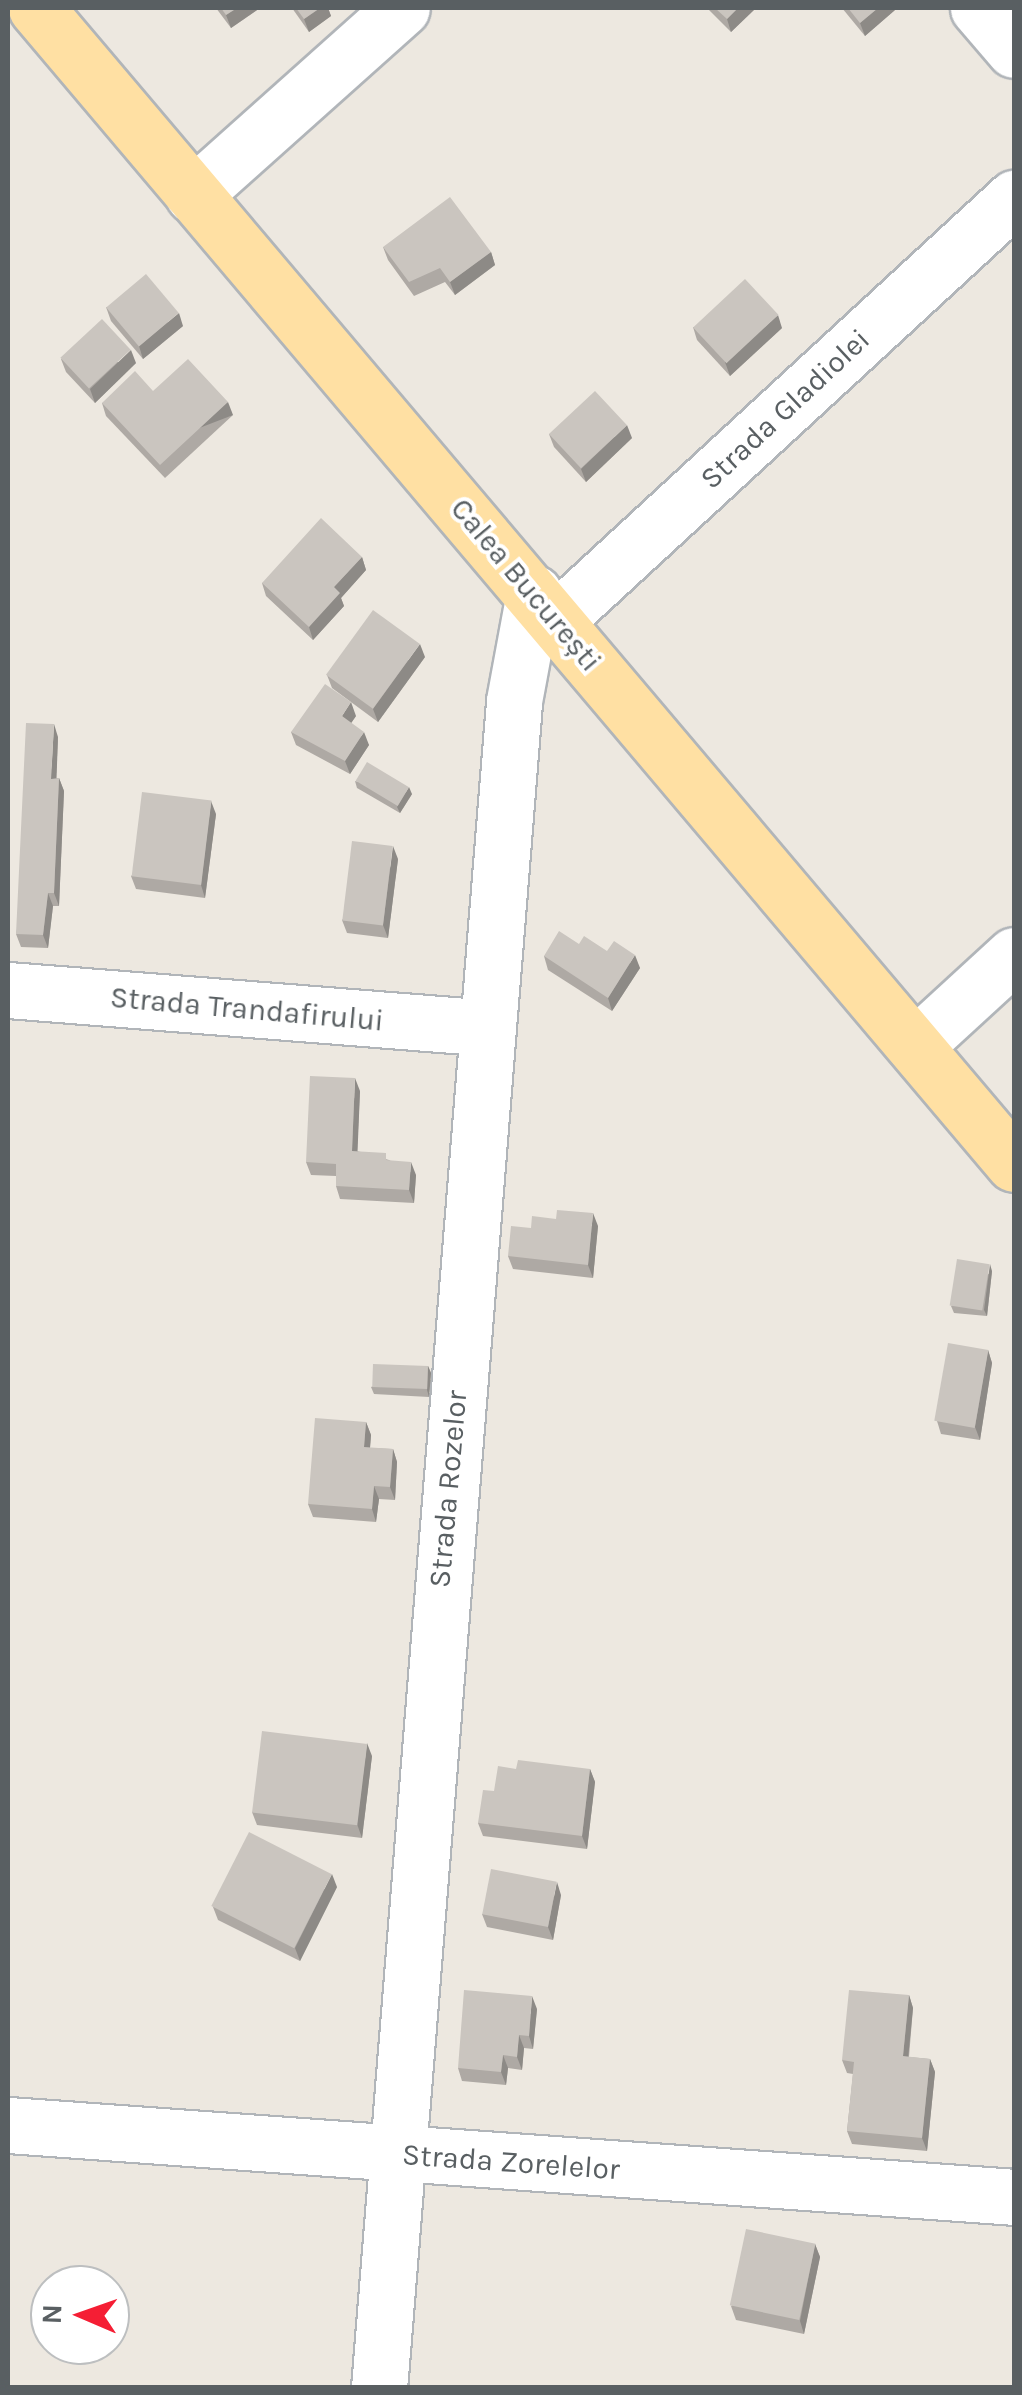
<!DOCTYPE html>
<html>
<head>
<meta charset="utf-8">
<style>
  body { margin:0 }
  #map { position:relative; width:1022px; height:2395px; overflow:hidden; background:#ede8e0; font-family:Karla,sans-serif }
  div>[style] { position:absolute }
  [style*='--x'] { left:calc(var(--x)*1px); top:calc(var(--y)*1px); width:calc(var(--w)*1px); rotate:calc(var(--a)*1deg) }
  .roads { filter:drop-shadow(2px 0 #b1b5b9) drop-shadow(-2px 0 #b1b5b9) drop-shadow(0 2px #b1b5b9) drop-shadow(0 -2px #b1b5b9) }
  .minor>* { height:55px; margin:-27.5px; padding:0 27.5px; transform-origin:27.5px; border-radius:27.5px; background:#fff }
  .major>* { height:55px; margin:-27.5px; padding:0 27.5px; transform-origin:27.5px; border-radius:27.5px; background:#ffe0a3 }
  .wall>* { inset:0; background:#aea9a4 }
  .shaded-wall>* { inset:0; background:#8d8a86; transform-origin:0 0 }
  .building>* { inset:0; background:#cac5bf; transform-origin:0 0 }
  span { translate:-50% -50%; white-space:nowrap; text-align:center; line-height:1.15; -webkit-text-stroke:8px #fff; paint-order:stroke }
  .street-label { font-size:30px; color:#595f62 }
  .frame { position:absolute; inset:0; border:10px solid #595f62; pointer-events:none }
  .north { position:absolute; left:30px; top:2265px; width:100px; height:100px; box-sizing:border-box; background:#fff; border:2px solid #bdbfc0; border-radius:50%; rotate:272deg; font-size:28px; font-weight:700; line-height:40px; text-align:center; color:#595f62 }
  .north::after { content:''; display:block; margin:auto; width:35px; height:45px; background:#f51e34; clip-path:polygon(50% 0,100% 100%,50% 72%,0 100%) }
</style>
</head>
<body>
<div id="map">
  <div class="roads">
    <div class="minor">
      <i style="--x:978;--y:8;--w:55;--a:49.4"></i>
      <i style="--x:193;--y:195;--w:280;--a:-41.8"></i>
      <i style="--x:556;--y:620;--w:623;--a:-42.66"></i>
      <i style="--x:8;--y:990;--w:480;--a:4.5"></i>
      <i style="--x:915;--y:1046;--w:134;--a:-42.6"></i>
      <i style="--x:8;--y:2125;--w:1009;--a:4.09"></i>
      <i style="--x:379;--y:2388;--w:1692;--a:-85.42"></i>
      <i style="--x:514;--y:701;--w:110;--a:-79.5"></i>
    </div>
    <div class="major">
      <i style="--x:36;--y:8;--w:1514;--a:49.77"></i>
    </div>
  </div>
  <div class="wall">
    <i style="clip-path:polygon(216px 8px,260px 8px,231px 28px)"></i>
    <i style="clip-path:polygon(292px 8px,328px 8px,331px 16px,309px 32px)"></i>
    <i style="clip-path:polygon(707px 8px,756px 8px,731px 32px)"></i>
    <i style="clip-path:polygon(842px 8px,894px 8px,895px 10px,865px 36px)"></i>
    <i style="clip-path:polygon(383px 247px,491px 252px,495px 265px,455px 295px,445px 282px,414px 296px,388px 260px)"></i>
    <i style="clip-path:polygon(106px 307px,183px 326px,143px 359px,111px 321px)"></i>
    <i style="clip-path:polygon(693px 327px,782px 328px,730px 376px,697px 340px)"></i>
    <i style="clip-path:polygon(61px 359px,136px 363px,95px 403px,66px 372px)"></i>
    <i style="clip-path:polygon(153px 391px,233px 415px,165px 478px,106px 416px,102px 403px)"></i>
    <i style="clip-path:polygon(549px 434px,632px 438px,586px 482px,554px 447px)"></i>
    <i style="clip-path:polygon(362px 557px,366px 570px,341px 598px,344px 606px,313px 640px,266px 596px,262px 583px)"></i>
    <i style="clip-path:polygon(425px 657px,378px 722px,332px 688px,327px 675px)"></i>
    <i style="clip-path:polygon(356px 716px,351px 723px,369px 745px,350px 774px,296px 745px,291px 732px)"></i>
    <i style="clip-path:polygon(58px 737px,56px 778px,59px 778px,64px 791px,59px 906px,53px 906px,48px 948px,21px 947px,16px 934px)"></i>
    <i style="clip-path:polygon(355px 781px,412px 794px,400px 813px,357px 788px)"></i>
    <i style="clip-path:polygon(216px 814px,205px 898px,136px 889px,131px 876px)"></i>
    <i style="clip-path:polygon(398px 859px,388px 938px,347px 933px,342px 920px)"></i>
    <i style="clip-path:polygon(607px 951px,640px 968px,612px 1011px,548px 970px,544px 956px)"></i>
    <i style="clip-path:polygon(360px 1091px,357px 1151px,389px 1160px,416px 1175px,414px 1203px,340px 1199px,336px 1186px,336px 1176px,311px 1175px,306px 1162px)"></i>
    <i style="clip-path:polygon(598px 1226px,593px 1278px,513px 1269px,508px 1256px,531px 1228px)"></i>
    <i style="clip-path:polygon(992px 1271px,987px 1316px,954px 1313px,951px 1306px)"></i>
    <i style="clip-path:polygon(988px 1350px,992px 1363px,980px 1440px,941px 1434px,937px 1421px)"></i>
    <i style="clip-path:polygon(428px 1366px,431px 1373px,429px 1397px,374px 1394px,371px 1387px)"></i>
    <i style="clip-path:polygon(366px 1422px,371px 1435px,370px 1448px,393px 1449px,397px 1462px,395px 1500px,379px 1499px,376px 1522px,313px 1517px,308px 1504px)"></i>
    <i style="clip-path:polygon(372px 1756px,362px 1838px,257px 1825px,252px 1812px)"></i>
    <i style="clip-path:polygon(516px 1769px,590px 1769px,595px 1782px,587px 1849px,483px 1836px,478px 1823px)"></i>
    <i style="clip-path:polygon(337px 1887px,300px 1961px,218px 1920px,213px 1907px)"></i>
    <i style="clip-path:polygon(561px 1895px,553px 1940px,487px 1927px,482px 1914px)"></i>
    <i style="clip-path:polygon(909px 1995px,913px 2008px,909px 2057px,930px 2059px,935px 2072px,927px 2151px,852px 2144px,847px 2131px,853px 2074px,847px 2073px,842px 2060px)"></i>
    <i style="clip-path:polygon(537px 2009px,533px 2049px,524px 2048px,522px 2070px,508px 2068px,506px 2085px,462px 2081px,458px 2068px)"></i>
    <i style="clip-path:polygon(815px 2244px,820px 2257px,804px 2334px,736px 2320px,731px 2306px)"></i>
  </div>
  <div class="shaded-wall">
    <i style="clip-path:polygon(237px 8px,260px 8px,231px 28px,226px 15px)"></i>
    <i style="clip-path:polygon(320px 8px,328px 8px,331px 16px,309px 32px,304px 19px)"></i>
    <i style="clip-path:polygon(738px 8px,756px 8px,731px 32px,727px 19px)"></i>
    <i style="clip-path:polygon(878px 8px,894px 8px,895px 10px,865px 36px,860px 23px)"></i>
    <i style="clip-path:polygon(491px 252px,495px 265px,455px 295px,450px 282px)"></i>
    <i style="clip-path:polygon(179px 313px,183px 326px,143px 359px,139px 346px)"></i>
    <i style="clip-path:polygon(778px 315px,782px 328px,730px 376px,725px 362px)"></i>
    <i style="clip-path:polygon(131px 350px,136px 363px,95px 403px,90px 389px)"></i>
    <i style="left:228px;top:402px;width:14px;height:93px;rotate:69deg"></i>
    <i style="clip-path:polygon(627px 425px,632px 438px,586px 482px,581px 469px)"></i>
    <i style="clip-path:polygon(362px 557px,366px 570px,341px 598px,344px 606px,313px 640px,309px 627px,334px 587px)"></i>
    <i style="clip-path:polygon(420px 644px,425px 657px,378px 722px,373px 709px)"></i>
    <i style="clip-path:polygon(351px 702px,356px 716px,347px 729px,342px 716px)"></i>
    <i style="clip-path:polygon(54px 724px,58px 737px,56px 792px,51px 779px)"></i>
    <i style="clip-path:polygon(364px 732px,369px 745px,350px 774px,345px 761px)"></i>
    <i style="clip-path:polygon(59px 778px,64px 791px,59px 906px,54px 893px)"></i>
    <i style="clip-path:polygon(409px 787px,412px 794px,400px 813px,397px 807px)"></i>
    <i style="clip-path:polygon(211px 801px,216px 814px,205px 898px,201px 885px)"></i>
    <i style="clip-path:polygon(393px 846px,398px 859px,388px 938px,383px 925px)"></i>
    <i style="clip-path:polygon(48px 893px,53px 906px,48px 948px,43px 935px)"></i>
    <i style="clip-path:polygon(635px 955px,640px 968px,612px 1011px,608px 998px)"></i>
    <i style="clip-path:polygon(355px 1078px,360px 1091px,357px 1164px,352px 1151px)"></i>
    <i style="clip-path:polygon(411px 1162px,416px 1175px,414px 1203px,409px 1190px)"></i>
    <i style="clip-path:polygon(593px 1213px,598px 1226px,593px 1278px,588px 1265px)"></i>
    <i style="clip-path:polygon(990px 1264px,992px 1271px,987px 1316px,984px 1310px)"></i>
    <i style="clip-path:polygon(988px 1350px,992px 1363px,980px 1440px,975px 1427px)"></i>
    <i style="clip-path:polygon(428px 1366px,431px 1373px,429px 1397px,427px 1390px)"></i>
    <i style="clip-path:polygon(366px 1422px,371px 1435px,369px 1460px,364px 1447px)"></i>
    <i style="clip-path:polygon(393px 1449px,397px 1462px,395px 1500px,390px 1487px)"></i>
    <i style="clip-path:polygon(374px 1486px,379px 1499px,376px 1522px,372px 1509px)"></i>
    <i style="clip-path:polygon(367px 1743px,372px 1756px,362px 1838px,357px 1824px)"></i>
    <i style="clip-path:polygon(590px 1769px,595px 1782px,587px 1849px,582px 1836px)"></i>
    <i style="clip-path:polygon(332px 1874px,337px 1887px,300px 1961px,295px 1948px)"></i>
    <i style="clip-path:polygon(557px 1882px,561px 1895px,553px 1940px,548px 1927px)"></i>
    <i style="clip-path:polygon(909px 1995px,913px 2008px,907px 2069px,903px 2056px)"></i>
    <i style="clip-path:polygon(532px 1996px,537px 2009px,533px 2049px,529px 2036px)"></i>
    <i style="clip-path:polygon(519px 2035px,524px 2048px,522px 2070px,517px 2057px)"></i>
    <i style="clip-path:polygon(503px 2055px,508px 2068px,506px 2085px,501px 2072px)"></i>
    <i style="clip-path:polygon(930px 2059px,935px 2072px,927px 2151px,922px 2138px)"></i>
    <i style="clip-path:polygon(815px 2244px,820px 2257px,804px 2334px,800px 2321px)"></i>
  </div>
  <div class="building">
    <i style="clip-path:polygon(221px 8px,237px 8px,226px 15px)"></i>
    <i style="clip-path:polygon(296px 8px,320px 8px,304px 19px)"></i>
    <i style="clip-path:polygon(715px 8px,738px 8px,727px 19px)"></i>
    <i style="clip-path:polygon(848px 8px,878px 8px,860px 23px)"></i>
    <i style="clip-path:polygon(450px 197px,491px 252px,450px 282px,440px 268px,409px 282px,383px 247px)"></i>
    <i style="left:146px;top:274px;width:51px;height:52px;rotate:50deg"></i>
    <i style="left:745px;top:279px;width:49px;height:71px;rotate:47deg"></i>
    <i style="left:102px;top:319px;width:42px;height:57px;rotate:47deg"></i>
    <i style="clip-path:polygon(188px 359px,228px 402px,160px 465px,102px 403px,135px 371px,153px 391px)"></i>
    <i style="left:595px;top:391px;width:47px;height:63px;rotate:47deg"></i>
    <i style="clip-path:polygon(321px 518px,362px 557px,334px 587px,340px 593px,309px 627px,262px 583px)"></i>
    <i style="left:373px;top:610px;width:58px;height:80px;rotate:36deg"></i>
    <i style="clip-path:polygon(325px 684px,351px 702px,342px 716px,364px 732px,345px 761px,291px 732px)"></i>
    <i style="clip-path:polygon(26px 723px,54px 724px,51px 779px,59px 778px,54px 893px,48px 893px,43px 935px,16px 934px)"></i>
    <i style="left:367px;top:762px;width:49px;height:22px;rotate:31deg"></i>
    <i style="left:142px;top:792px;width:70px;height:85px;rotate:7deg"></i>
    <i style="left:352px;top:841px;width:41px;height:80px;rotate:7deg"></i>
    <i style="clip-path:polygon(559px 931px,579px 944px,584px 936px,607px 951px,614px 941px,635px 955px,608px 998px,544px 956px)"></i>
    <i style="clip-path:polygon(310px 1076px,355px 1078px,352px 1151px,386px 1153px,386px 1160px,411px 1162px,409px 1190px,336px 1186px,336px 1164px,306px 1162px)"></i>
    <i style="clip-path:polygon(557px 1210px,593px 1213px,588px 1265px,508px 1256px,511px 1226px,531px 1228px,532px 1216px,556px 1219px)"></i>
    <i style="left:957px;top:1259px;width:33px;height:47px;rotate:9deg"></i>
    <i style="left:948px;top:1343px;width:41px;height:79px;rotate:10deg"></i>
    <i style="left:373px;top:1364px;width:55px;height:23px;rotate:2deg"></i>
    <i style="clip-path:polygon(315px 1418px,366px 1422px,364px 1447px,393px 1449px,390px 1487px,374px 1486px,372px 1509px,308px 1504px)"></i>
    <i style="left:262px;top:1731px;width:106px;height:82px;rotate:7deg"></i>
    <i style="clip-path:polygon(518px 1760px,590px 1769px,582px 1836px,478px 1823px,483px 1790px,494px 1791px,498px 1766px,516px 1769px)"></i>
    <i style="left:249px;top:1832px;width:93px;height:83px;rotate:27deg"></i>
    <i style="left:491px;top:1869px;width:67px;height:46px;rotate:11deg"></i>
    <i style="clip-path:polygon(464px 1990px,532px 1996px,529px 2036px,519px 2035px,517px 2057px,503px 2055px,501px 2072px,458px 2068px)"></i>
    <i style="clip-path:polygon(849px 1990px,909px 1995px,903px 2056px,930px 2059px,922px 2138px,847px 2131px,854px 2062px,842px 2060px)"></i>
    <i style="left:746px;top:2229px;width:71px;height:78px;rotate:12deg"></i>
  </div>
  <div class="street-label">
    <span style="left:785px;top:409px;rotate:-43deg">Strada Gladiolei</span>
    <span style="left:526px;top:585px;rotate:50deg">Calea București</span>
    <span style="left:247px;top:1009px;rotate:5deg">Strada Trandafirului</span>
    <span style="left:448px;top:1489px;rotate:-85deg">Strada Rozelor</span>
    <span style="left:511px;top:2162px;rotate:4deg">Strada Zorelelor</span>
  </div>
  <div class="frame"></div>
  <div class="north">N</div>
</div>
</body>
</html>
